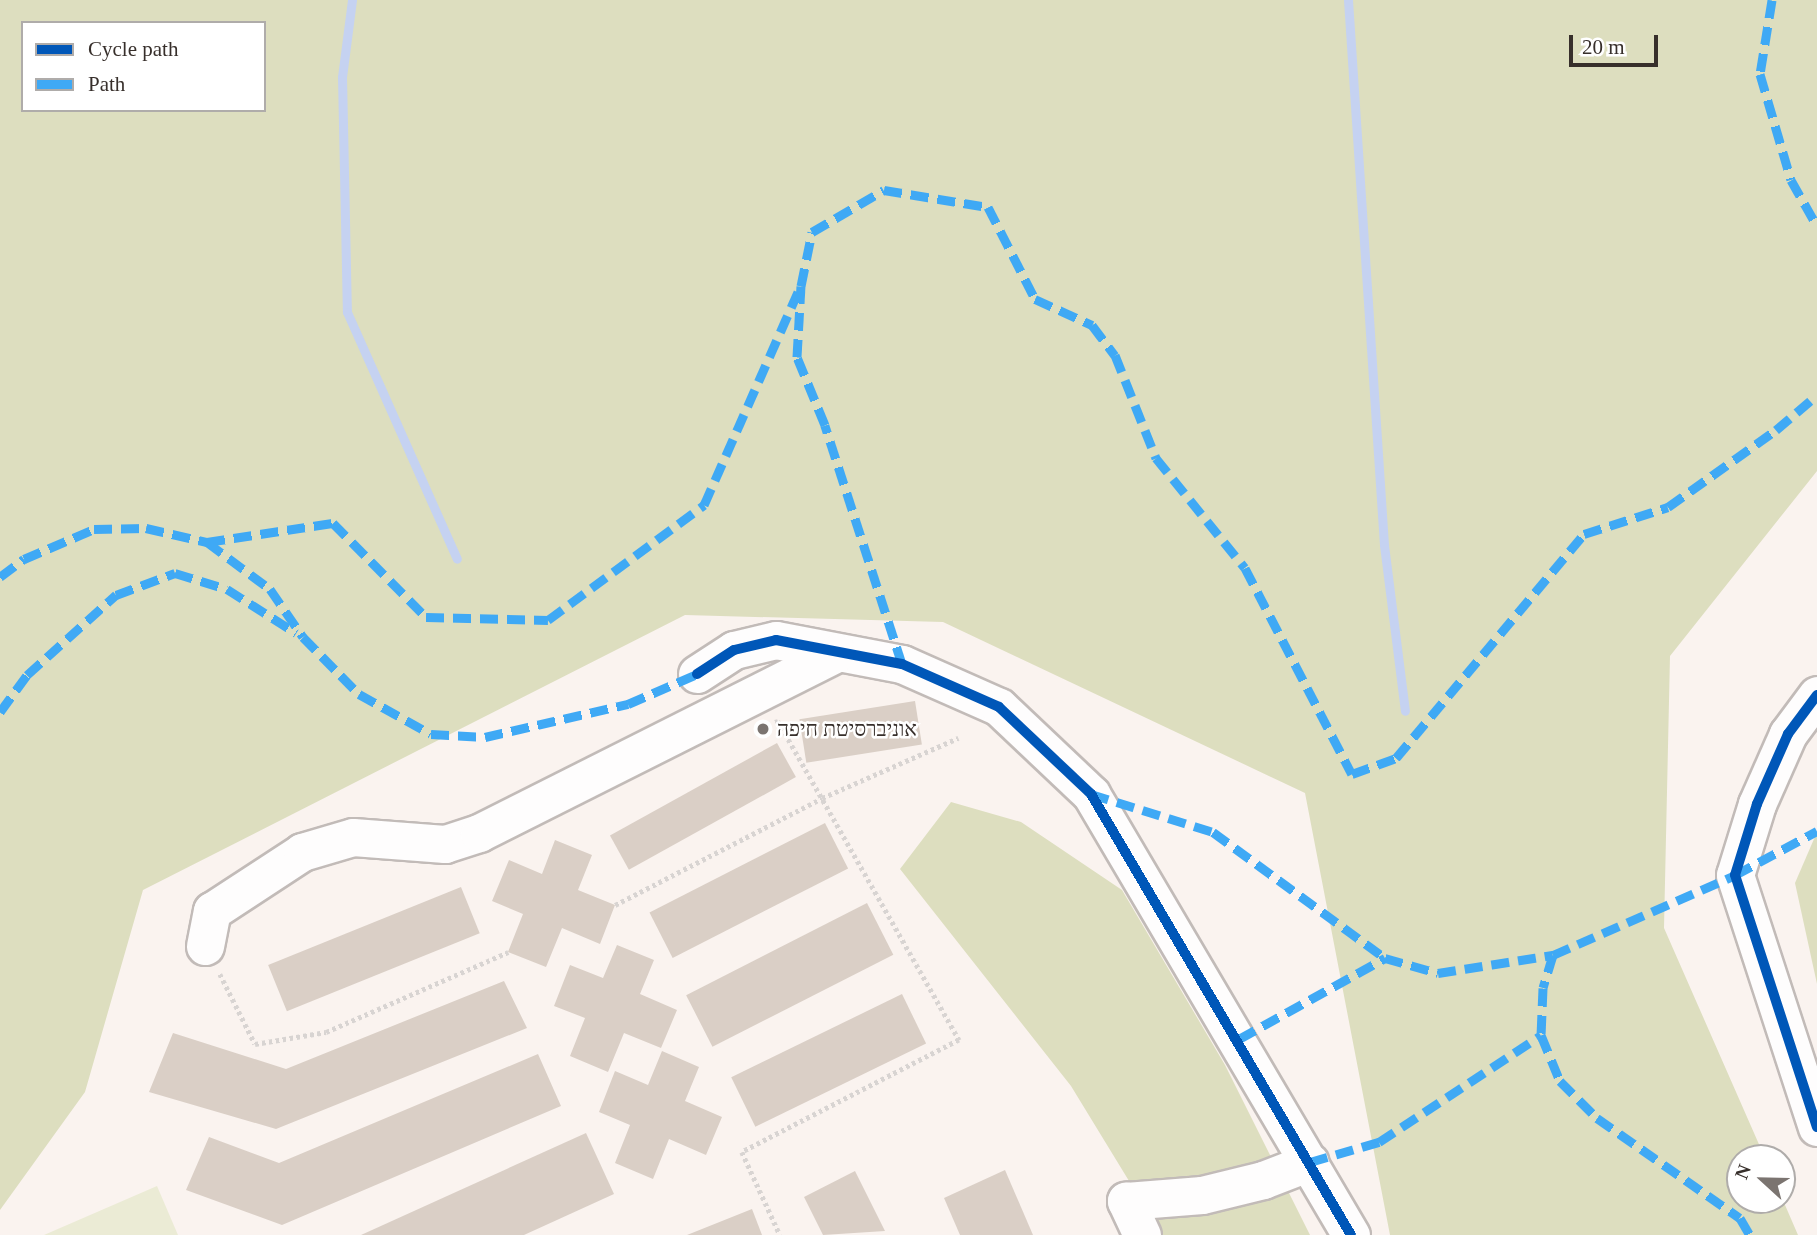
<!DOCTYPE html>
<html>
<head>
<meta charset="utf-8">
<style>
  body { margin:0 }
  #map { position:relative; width:1817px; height:1235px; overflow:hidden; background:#faf3ef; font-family:"Times New Roman","Noto Sans Hebrew",serif }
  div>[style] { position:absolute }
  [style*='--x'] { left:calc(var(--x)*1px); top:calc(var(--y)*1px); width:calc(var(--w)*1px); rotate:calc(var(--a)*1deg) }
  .green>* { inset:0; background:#ebebd5 }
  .forest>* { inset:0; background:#dddebf }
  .stream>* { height:9px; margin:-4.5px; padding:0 4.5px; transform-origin:4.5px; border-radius:4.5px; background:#c5d2f1 }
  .building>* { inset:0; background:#dacfc6; transform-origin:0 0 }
  .path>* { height:4.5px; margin-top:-2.25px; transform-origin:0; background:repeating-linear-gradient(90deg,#d8d4d2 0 3.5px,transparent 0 7px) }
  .roads { filter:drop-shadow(2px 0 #c2bbb8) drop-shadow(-2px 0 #c2bbb8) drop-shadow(0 2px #c2bbb8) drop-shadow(0 -2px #c2bbb8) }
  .minor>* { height:37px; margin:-18.5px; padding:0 18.5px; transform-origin:18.5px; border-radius:18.5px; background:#fefdfd }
  .quiet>* { height:9px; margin-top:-4.5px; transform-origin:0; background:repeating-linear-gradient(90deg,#3fa9f5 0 18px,transparent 0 27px) }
  .cycleway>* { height:10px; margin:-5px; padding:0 5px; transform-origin:5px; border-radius:5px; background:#0057b8 }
  .dots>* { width:19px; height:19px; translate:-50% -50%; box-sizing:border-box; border:4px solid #fff; border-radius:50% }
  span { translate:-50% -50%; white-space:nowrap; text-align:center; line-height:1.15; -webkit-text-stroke:5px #fff; paint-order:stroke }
  .poi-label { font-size:21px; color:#372f2b }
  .left { translate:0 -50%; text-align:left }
  .legend { position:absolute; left:21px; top:21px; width:245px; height:91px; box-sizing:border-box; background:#fff; border:2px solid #afacaa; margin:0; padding:9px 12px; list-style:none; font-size:21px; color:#372f2b }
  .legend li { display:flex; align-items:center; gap:14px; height:35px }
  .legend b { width:35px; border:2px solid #afacaa }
  .north { position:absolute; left:1726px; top:1144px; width:70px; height:70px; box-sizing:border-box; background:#fff; border:2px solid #afacaa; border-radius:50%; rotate:292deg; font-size:19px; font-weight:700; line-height:28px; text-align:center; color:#372f2b }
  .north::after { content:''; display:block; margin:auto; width:24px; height:32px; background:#7b7470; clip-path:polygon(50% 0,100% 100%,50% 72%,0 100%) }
  .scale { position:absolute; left:1569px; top:35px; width:89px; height:32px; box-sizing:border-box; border:4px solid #372f2b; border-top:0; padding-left:9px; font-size:21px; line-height:24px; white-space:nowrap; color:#372f2b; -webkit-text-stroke:5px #fff; paint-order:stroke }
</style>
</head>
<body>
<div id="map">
  <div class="green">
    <i style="clip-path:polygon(157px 1186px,178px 1235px,44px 1235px)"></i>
  </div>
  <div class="forest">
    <i style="clip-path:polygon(evenodd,0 0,1817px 0,1817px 471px,1670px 656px,1664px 928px,1765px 1158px,1740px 1158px,1740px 1200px,1782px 1198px,1798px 1235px,1390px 1235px,1305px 793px,943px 622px,685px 615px,143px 890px,85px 1092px,0 1210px,0 0,23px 23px,264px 23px,264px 110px,23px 110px,23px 23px)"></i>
    <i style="clip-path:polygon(951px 802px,1021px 822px,1122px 890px,1225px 1065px,1310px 1235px,1162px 1235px,1071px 1086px,900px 869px)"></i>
    <i style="clip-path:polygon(1817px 832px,1817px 984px,1795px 883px)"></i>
  </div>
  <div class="stream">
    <i style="--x:352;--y:0;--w:78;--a:97.4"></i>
    <i style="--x:342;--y:77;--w:235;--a:88.8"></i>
    <i style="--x:347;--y:312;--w:270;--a:66"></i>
    <i style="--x:1348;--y:0;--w:546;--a:86.22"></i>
    <i style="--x:1384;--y:545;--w:167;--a:82.8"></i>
  </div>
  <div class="building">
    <i style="left:915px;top:701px;width:44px;height:117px;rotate:81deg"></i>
    <i style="left:777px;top:743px;width:39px;height:191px;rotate:61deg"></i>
    <i style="left:825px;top:823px;width:51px;height:197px;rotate:63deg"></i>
    <i style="clip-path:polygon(555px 840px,592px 855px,578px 890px,615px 905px,600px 944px,562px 928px,546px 967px,508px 952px,523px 914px,492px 901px,509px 860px,542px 874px)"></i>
    <i style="left:461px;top:887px;width:50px;height:208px;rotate:68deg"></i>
    <i style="left:867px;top:903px;width:58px;height:203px;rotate:63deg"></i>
    <i style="clip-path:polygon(617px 945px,654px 960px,640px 994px,677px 1010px,661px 1048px,624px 1033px,608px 1072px,570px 1056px,585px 1018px,554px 1006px,570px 965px,603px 978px)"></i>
    <i style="clip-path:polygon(504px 981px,527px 1028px,276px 1129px,149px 1092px,173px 1033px,286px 1069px)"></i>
    <i style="left:902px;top:994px;width:55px;height:190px;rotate:64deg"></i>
    <i style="clip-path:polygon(662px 1051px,699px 1067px,685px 1101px,722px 1117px,706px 1155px,669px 1139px,653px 1179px,615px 1163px,630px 1125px,599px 1112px,615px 1071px,648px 1085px)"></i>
    <i style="clip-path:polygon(538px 1054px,561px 1106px,282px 1225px,186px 1190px,209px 1137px,279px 1163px)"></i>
    <i style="clip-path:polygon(586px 1133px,614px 1194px,524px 1235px,361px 1235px)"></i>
    <i style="clip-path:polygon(1005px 1170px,1033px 1235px,960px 1235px,944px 1198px)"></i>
    <i style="clip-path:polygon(855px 1171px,885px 1231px,823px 1235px,804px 1197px)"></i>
    <i style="clip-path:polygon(752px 1209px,762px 1235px,687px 1235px)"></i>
  </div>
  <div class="path">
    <i style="--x:775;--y:722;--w:3;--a:-18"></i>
    <i style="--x:778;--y:721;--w:367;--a:60.4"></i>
    <i style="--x:959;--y:1040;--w:244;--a:152.7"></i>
    <i style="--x:742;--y:1152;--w:91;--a:65.4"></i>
    <i style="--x:615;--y:905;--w:233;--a:-27.3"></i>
    <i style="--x:822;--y:798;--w:149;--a:-23.8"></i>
    <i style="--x:220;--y:974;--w:78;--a:63.4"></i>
    <i style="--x:255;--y:1044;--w:72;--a:-9.6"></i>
    <i style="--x:326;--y:1032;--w:199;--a:-23.7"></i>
  </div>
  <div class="roads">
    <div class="minor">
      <i style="--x:697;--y:674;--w:44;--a:-33"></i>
      <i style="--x:734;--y:650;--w:43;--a:-13.4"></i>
      <i style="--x:776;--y:640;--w:128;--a:10.8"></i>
      <i style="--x:902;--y:664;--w:106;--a:23.9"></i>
      <i style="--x:999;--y:707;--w:127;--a:43.4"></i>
      <i style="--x:1091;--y:794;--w:512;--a:59.48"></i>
      <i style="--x:1817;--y:695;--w:49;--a:126.6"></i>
      <i style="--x:1788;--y:734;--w:77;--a:113.9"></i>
      <i style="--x:1757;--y:804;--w:74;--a:107.2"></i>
      <i style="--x:1735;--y:875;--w:265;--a:72"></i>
      <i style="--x:205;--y:946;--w:36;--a:-79"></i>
      <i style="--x:212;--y:911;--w:108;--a:-33.2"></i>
      <i style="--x:302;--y:852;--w:53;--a:-16.4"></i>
      <i style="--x:353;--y:837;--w:92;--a:4.4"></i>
      <i style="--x:445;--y:844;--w:36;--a:-18"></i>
      <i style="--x:479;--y:833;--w:401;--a:-26.7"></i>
      <i style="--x:1142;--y:1235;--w:38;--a:-115"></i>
      <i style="--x:1126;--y:1201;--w:76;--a:-4.5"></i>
      <i style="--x:1202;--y:1195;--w:63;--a:-13.8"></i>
      <i style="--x:1263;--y:1180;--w:50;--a:-21"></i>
    </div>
  </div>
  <div class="quiet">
    <i style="--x:1772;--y:0;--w:75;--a:99.2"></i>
    <i style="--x:1760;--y:74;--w:110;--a:73.7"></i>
    <i style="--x:1791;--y:180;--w:53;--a:60.5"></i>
    <i style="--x:207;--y:542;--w:127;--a:-8.6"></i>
    <i style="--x:333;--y:523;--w:132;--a:45.3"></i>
    <i style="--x:426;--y:617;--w:122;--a:1.4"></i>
    <i style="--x:548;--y:620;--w:194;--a:-36.4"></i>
    <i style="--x:704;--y:505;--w:233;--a:-66.2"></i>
    <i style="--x:0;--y:577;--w:30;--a:-37"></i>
    <i style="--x:24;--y:559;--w:76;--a:-23.2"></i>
    <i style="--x:94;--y:529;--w:52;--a:-1.1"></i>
    <i style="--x:146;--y:528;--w:63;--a:12.9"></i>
    <i style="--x:207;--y:542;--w:79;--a:36.7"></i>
    <i style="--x:270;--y:589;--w:58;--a:55.5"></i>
    <i style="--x:303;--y:637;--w:80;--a:45.5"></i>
    <i style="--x:359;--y:694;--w:82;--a:29.1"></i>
    <i style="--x:431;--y:734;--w:54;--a:3.2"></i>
    <i style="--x:485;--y:737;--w:147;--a:-13"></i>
    <i style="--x:628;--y:704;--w:75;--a:-23.5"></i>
    <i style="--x:902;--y:664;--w:251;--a:-107.9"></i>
    <i style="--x:825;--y:425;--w:74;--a:-112.4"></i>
    <i style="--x:797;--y:357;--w:71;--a:-86.8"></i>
    <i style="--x:801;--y:286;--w:55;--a:-78.5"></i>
    <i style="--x:812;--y:232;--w:83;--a:-30.3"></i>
    <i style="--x:884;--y:190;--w:105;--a:9.3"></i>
    <i style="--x:988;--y:207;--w:103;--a:62.9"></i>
    <i style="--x:1035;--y:299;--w:63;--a:24.5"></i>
    <i style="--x:1092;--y:325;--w:38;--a:53"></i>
    <i style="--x:1115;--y:355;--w:111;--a:68.3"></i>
    <i style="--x:1156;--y:458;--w:141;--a:51"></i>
    <i style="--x:1245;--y:568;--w:232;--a:62.6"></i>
    <i style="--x:1352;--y:774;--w:47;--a:-20"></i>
    <i style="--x:1396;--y:758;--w:292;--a:-50"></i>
    <i style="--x:1584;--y:534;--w:88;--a:-17.8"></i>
    <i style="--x:1668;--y:507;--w:133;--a:-35.5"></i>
    <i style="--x:1776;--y:430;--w:54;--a:-40.5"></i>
    <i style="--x:0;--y:712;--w:46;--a:-53.9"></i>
    <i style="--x:27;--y:675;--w:120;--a:-42"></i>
    <i style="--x:116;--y:595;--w:63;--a:-20.4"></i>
    <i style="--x:175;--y:573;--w:54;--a:17.1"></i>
    <i style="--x:227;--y:589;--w:82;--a:32.5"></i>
    <i style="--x:1091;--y:794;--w:128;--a:17.3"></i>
    <i style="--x:1213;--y:832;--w:213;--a:36.2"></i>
    <i style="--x:1553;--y:955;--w:34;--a:107"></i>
    <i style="--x:1543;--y:988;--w:47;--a:92.4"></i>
    <i style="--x:1541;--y:1035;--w:50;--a:67.6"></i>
    <i style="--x:1560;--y:1081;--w:52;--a:45"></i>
    <i style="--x:1597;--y:1118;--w:174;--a:35"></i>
    <i style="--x:1740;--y:1218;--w:20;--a:60"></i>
    <i style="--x:1239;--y:1039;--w:167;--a:-29"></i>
    <i style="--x:1385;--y:958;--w:55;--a:15.8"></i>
    <i style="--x:1438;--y:973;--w:116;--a:-8.9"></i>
    <i style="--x:1553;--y:955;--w:199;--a:-23.7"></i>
    <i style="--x:1735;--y:875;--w:93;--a:-28.2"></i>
    <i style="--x:1310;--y:1162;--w:72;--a:-16.2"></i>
    <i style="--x:1379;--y:1142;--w:194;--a:-33.4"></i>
  </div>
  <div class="cycleway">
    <i style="--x:697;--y:674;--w:44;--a:-33"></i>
    <i style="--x:734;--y:650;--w:43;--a:-13.4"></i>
    <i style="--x:776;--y:640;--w:128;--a:10.8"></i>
    <i style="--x:902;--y:664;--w:106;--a:23.9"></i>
    <i style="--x:999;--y:707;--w:127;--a:43.4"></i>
    <i style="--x:1091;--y:794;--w:512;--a:59.48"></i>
    <i style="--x:1817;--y:695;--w:49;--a:126.6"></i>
    <i style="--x:1788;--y:734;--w:77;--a:113.9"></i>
    <i style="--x:1757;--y:804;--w:74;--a:107.2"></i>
    <i style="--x:1735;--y:875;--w:265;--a:72"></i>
  </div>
  <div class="dots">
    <i style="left:763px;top:729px;background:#7b7470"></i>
  </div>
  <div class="poi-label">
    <span class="left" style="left:777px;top:729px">אוניברסיטת חיפה</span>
  </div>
  <ul class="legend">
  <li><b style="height:9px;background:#0057b8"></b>Cycle path</li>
  <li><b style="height:9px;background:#3fa9f5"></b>Path</li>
  </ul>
  <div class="north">N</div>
  <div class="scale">20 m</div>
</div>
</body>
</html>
